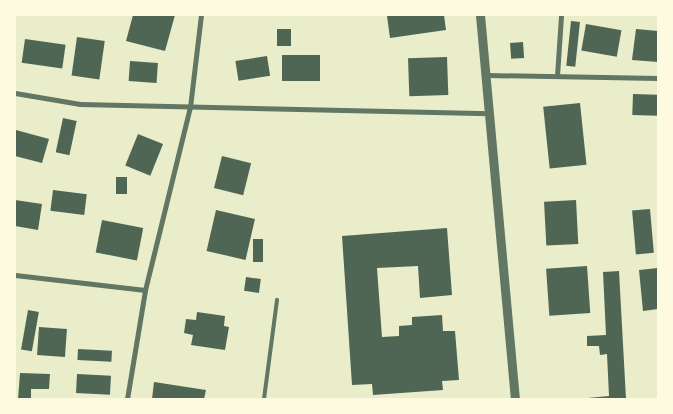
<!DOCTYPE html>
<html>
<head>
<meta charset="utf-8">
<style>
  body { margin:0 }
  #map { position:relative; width:673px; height:414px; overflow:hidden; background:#e9edc9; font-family:"Public Sans",sans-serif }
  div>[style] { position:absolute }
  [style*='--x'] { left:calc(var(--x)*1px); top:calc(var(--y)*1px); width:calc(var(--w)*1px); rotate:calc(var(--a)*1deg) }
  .building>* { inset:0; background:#4f6655; transform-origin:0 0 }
  .service>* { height:4px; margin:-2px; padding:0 2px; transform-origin:2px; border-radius:2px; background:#617663 }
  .minor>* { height:5px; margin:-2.5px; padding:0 2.5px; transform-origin:2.5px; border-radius:2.5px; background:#617663 }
  .tertiary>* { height:9px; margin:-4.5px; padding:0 4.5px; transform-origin:4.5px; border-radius:4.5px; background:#617663 }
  span { translate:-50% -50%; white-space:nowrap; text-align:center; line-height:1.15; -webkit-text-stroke:5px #fefae0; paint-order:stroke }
  .frame { position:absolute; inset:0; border:16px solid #fefae0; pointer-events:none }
</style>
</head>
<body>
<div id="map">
  <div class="building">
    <i style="clip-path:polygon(133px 15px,175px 15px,165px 51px,126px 41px)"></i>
    <i style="clip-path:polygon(444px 15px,446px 30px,390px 38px,387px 16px)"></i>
    <i style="left:571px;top:21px;width:9px;height:45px;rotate:6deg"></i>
    <i style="left:586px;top:24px;width:36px;height:27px;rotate:10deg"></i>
    <i style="left:277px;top:29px;width:14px;height:17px"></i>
    <i style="clip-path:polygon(636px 29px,658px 31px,658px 62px,632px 60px)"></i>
    <i style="left:77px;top:37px;width:28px;height:39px;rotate:8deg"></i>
    <i style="left:25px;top:39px;width:41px;height:24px;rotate:8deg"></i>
    <i style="left:523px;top:42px;width:16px;height:13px;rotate:86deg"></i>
    <i style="left:282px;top:55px;width:38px;height:26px"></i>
    <i style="left:267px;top:56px;width:20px;height:32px;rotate:81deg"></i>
    <i style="left:447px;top:57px;width:38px;height:39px;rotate:88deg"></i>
    <i style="left:130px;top:61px;width:28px;height:20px;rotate:4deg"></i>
    <i style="left:633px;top:94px;width:25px;height:21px;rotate:2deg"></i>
    <i style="left:580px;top:103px;width:62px;height:37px;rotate:84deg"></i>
    <i style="left:63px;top:118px;width:14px;height:35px;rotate:12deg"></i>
    <i style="clip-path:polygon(16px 130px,49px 139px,42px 163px,15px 156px)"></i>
    <i style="left:138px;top:134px;width:27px;height:34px;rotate:22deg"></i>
    <i style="left:222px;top:156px;width:30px;height:33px;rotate:14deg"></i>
    <i style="left:116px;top:177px;width:11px;height:17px"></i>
    <i style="left:53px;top:190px;width:34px;height:21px;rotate:7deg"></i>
    <i style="clip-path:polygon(15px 200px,42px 204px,38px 230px,15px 226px)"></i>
    <i style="left:576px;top:200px;width:44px;height:32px;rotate:87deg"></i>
    <i style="left:650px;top:209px;width:44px;height:18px;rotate:85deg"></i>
    <i style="left:216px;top:210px;width:40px;height:42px;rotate:13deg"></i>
    <i style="left:102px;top:220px;width:42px;height:33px;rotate:11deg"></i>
    <i style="clip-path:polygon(447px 228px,452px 295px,420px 298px,418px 266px,377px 268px,382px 337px,399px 336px,399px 326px,412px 325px,412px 317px,442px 315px,443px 331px,455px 331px,459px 380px,442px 381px,443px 390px,373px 395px,372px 384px,352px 385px,342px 236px)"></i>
    <i style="left:253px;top:239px;width:10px;height:23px"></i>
    <i style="left:587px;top:266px;width:47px;height:41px;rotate:86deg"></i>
    <i style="clip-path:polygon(658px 268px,658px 309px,643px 311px,639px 270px)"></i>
    <i style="clip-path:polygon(619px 271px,626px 399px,577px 399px,609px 396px,607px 354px,600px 355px,599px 346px,587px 346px,587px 336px,606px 335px,603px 272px)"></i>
    <i style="left:246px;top:277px;width:15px;height:14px;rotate:8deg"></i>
    <i style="left:28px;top:310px;width:11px;height:40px;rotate:10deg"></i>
    <i style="clip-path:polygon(197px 312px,225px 316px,224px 326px,229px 327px,225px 350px,191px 345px,193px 335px,184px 333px,186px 319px,196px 320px)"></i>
    <i style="left:39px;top:327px;width:28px;height:28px;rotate:4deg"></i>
    <i style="left:78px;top:349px;width:34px;height:11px;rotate:3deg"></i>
    <i style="clip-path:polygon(20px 373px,50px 374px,49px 389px,31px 389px,31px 399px,18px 399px)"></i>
    <i style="left:77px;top:374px;width:34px;height:19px;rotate:3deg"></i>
    <i style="clip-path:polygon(154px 382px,206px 390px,204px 399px,152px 399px)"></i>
  </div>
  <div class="service">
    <i style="--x:264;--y:399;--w:100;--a:-82.5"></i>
  </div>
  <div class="minor">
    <i style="--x:487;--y:75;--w:171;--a:1"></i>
    <i style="--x:557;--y:76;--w:61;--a:-86.2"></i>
    <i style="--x:15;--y:93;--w:66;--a:9.6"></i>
    <i style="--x:80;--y:104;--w:410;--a:1.3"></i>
    <i style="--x:15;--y:275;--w:131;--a:6.6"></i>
    <i style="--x:127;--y:399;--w:110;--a:-80.6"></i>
    <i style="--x:145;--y:290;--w:188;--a:-76.2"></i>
    <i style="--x:190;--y:107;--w:93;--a:-83.2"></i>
  </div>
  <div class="tertiary">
    <i style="--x:480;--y:15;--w:386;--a:84.8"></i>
  </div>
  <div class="frame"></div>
</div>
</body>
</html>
